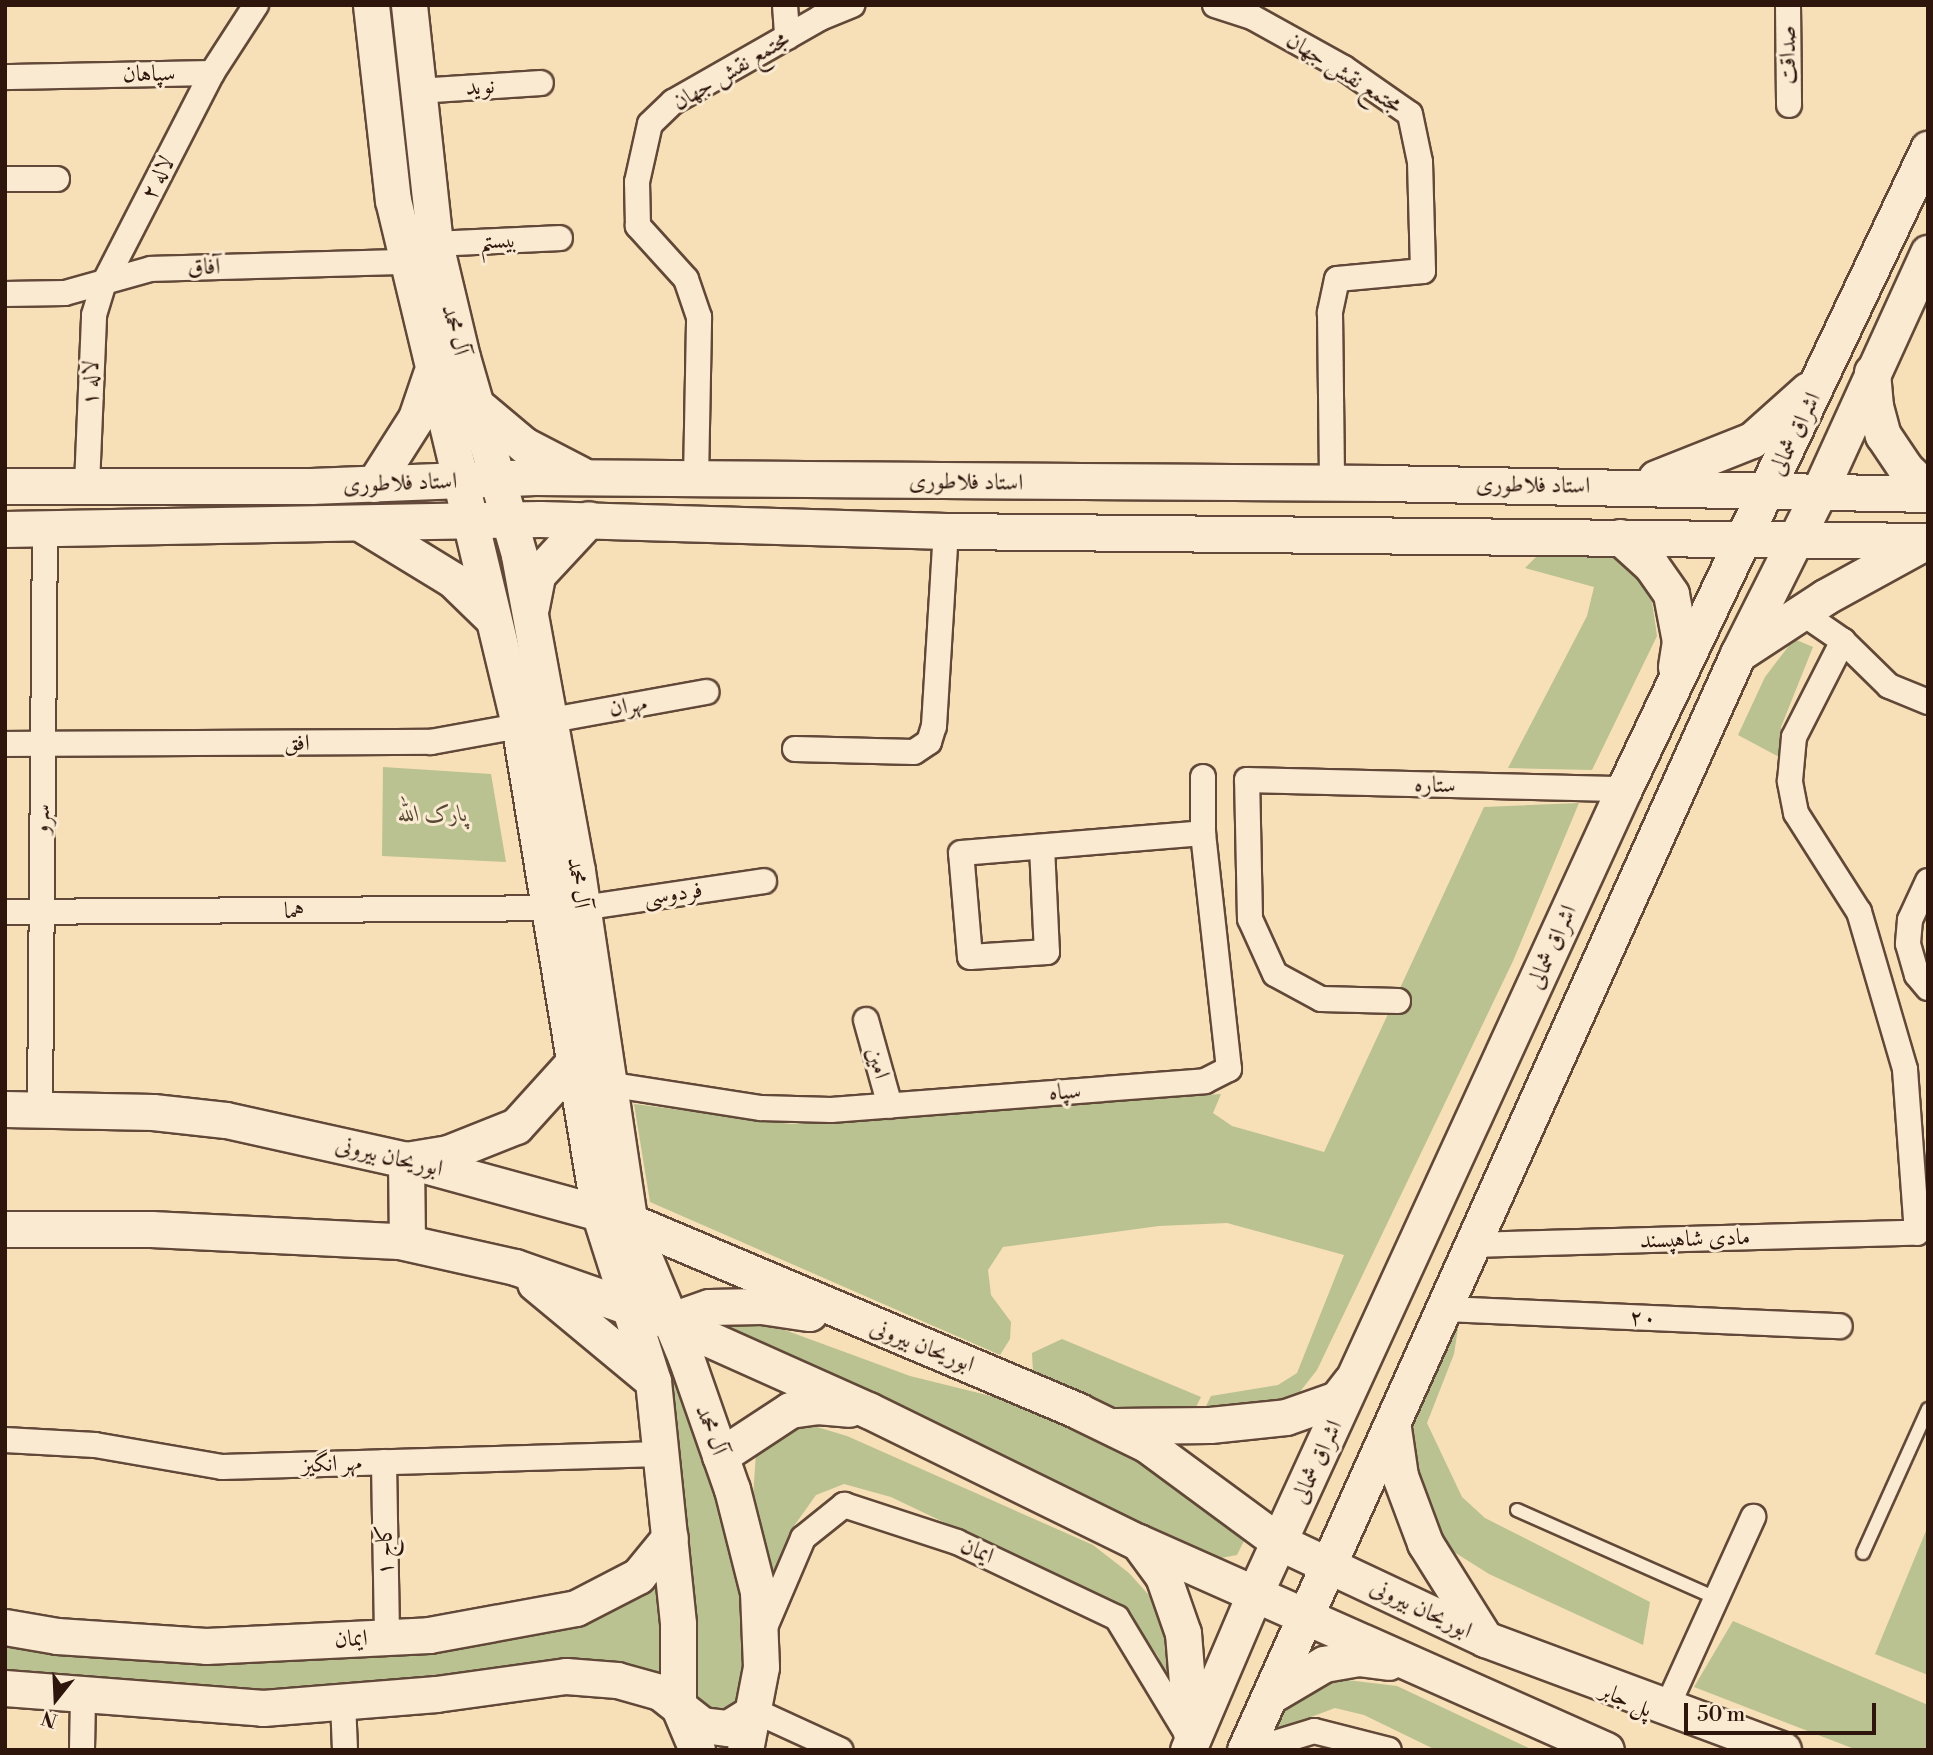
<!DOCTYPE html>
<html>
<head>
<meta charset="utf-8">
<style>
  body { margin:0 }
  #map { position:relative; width:1933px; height:1755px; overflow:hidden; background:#f7dfb8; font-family:"Libre Bodoni",Amiri,serif }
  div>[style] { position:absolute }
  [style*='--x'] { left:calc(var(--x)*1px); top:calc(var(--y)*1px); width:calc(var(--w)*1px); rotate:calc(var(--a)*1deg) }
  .green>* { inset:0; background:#bac291 }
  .roads { filter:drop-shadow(2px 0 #614838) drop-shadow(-2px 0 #614838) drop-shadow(0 2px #614838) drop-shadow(0 -2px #614838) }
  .service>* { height:12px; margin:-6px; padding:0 6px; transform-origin:6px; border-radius:6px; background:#faead1 }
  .minor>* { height:24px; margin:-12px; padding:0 12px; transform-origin:12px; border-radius:12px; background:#faead1 }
  .secondary>* { height:35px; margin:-17.5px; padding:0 17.5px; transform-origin:17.5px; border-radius:17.5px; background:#faead1 }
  span { translate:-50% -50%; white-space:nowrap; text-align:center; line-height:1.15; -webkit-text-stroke:6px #faead1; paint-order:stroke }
  .street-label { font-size:23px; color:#2f160d }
  .park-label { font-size:23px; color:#594a35; font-style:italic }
  .frame { position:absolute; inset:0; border:7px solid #2f160d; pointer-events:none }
  .north { position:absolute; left:21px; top:1664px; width:70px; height:70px; -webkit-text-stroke:5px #faead1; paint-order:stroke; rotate:198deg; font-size:19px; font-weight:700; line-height:28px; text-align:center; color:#2f160d }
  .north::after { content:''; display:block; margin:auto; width:24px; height:32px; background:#2f160d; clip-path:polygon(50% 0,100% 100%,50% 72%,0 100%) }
  .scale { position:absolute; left:1684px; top:1703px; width:192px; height:32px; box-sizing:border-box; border:4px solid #2f160d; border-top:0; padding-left:9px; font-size:21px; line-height:24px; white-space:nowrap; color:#2f160d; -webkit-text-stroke:5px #faead1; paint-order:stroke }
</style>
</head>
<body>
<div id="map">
  <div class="green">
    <i style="clip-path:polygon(1568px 548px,1615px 557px,1639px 580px,1652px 602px,1657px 636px,1592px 770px,1508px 768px,1587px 616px,1594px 587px,1525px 568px,1540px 553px)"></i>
    <i style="clip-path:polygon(1794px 639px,1813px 647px,1781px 727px,1781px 758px,1738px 735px,1765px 677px)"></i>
    <i style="clip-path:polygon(383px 767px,491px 774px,506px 862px,382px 856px)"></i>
    <i style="clip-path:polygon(1579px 803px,1513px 961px,1317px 1370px,1295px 1398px,1250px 1410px,1204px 1410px,1211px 1396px,1278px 1385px,1297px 1373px,1344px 1255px,1227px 1223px,1159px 1226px,1003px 1247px,988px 1270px,991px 1295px,1011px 1322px,1010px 1339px,1000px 1355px,650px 1202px,634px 1104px,791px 1124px,1221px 1094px,1213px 1113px,1232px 1126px,1324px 1152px,1484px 807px)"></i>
    <i style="clip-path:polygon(763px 1322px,910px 1376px,1007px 1400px,1109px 1438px,1232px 1525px,1244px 1541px,1237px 1555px,1221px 1558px,698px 1324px)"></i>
    <i style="clip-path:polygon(1459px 1322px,1454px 1354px,1427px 1423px,1462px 1497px,1485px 1518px,1650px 1602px,1643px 1645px,1489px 1574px,1446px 1547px,1406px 1446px,1406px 1417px,1445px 1332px)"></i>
    <i style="clip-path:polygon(1062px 1339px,1201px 1397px,1193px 1413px,1119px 1409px,1033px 1372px,1032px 1353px)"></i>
    <i style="clip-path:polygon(669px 1364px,734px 1538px,753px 1610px,747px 1705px,727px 1714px,701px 1711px,688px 1696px,663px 1385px)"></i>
    <i style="clip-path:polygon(807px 1424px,847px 1436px,1093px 1545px,1129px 1573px,1156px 1603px,1172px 1643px,1172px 1695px,1158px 1656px,1135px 1623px,1111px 1602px,891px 1497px,844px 1484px,816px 1495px,794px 1526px,773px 1575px,753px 1497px,756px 1453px,777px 1431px)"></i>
    <i style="clip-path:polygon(1928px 1526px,1928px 1675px,1875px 1654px)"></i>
    <i style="clip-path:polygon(655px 1572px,667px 1678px,263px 1690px,134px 1687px,5px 1670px,5px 1639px,400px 1645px)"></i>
    <i style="clip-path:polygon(1733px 1621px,1928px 1705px,1928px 1750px,1857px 1750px,1694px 1687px)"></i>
    <i style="clip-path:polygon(1347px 1680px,1397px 1686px,1533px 1750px,1436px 1750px,1364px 1715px,1335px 1708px,1265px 1734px,1278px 1707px,1309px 1686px)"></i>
  </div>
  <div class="roads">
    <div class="service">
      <i style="--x:1517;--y:1510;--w:218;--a:23.9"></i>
      <i style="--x:1863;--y:1553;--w:158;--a:-65.7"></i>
    </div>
    <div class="minor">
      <i style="--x:785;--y:5;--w:32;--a:86"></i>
      <i style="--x:1215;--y:5;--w:39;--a:18"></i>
      <i style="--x:1252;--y:17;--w:105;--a:29"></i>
      <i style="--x:1344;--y:68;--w:80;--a:34.9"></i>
      <i style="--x:1410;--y:114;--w:49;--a:78.2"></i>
      <i style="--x:1420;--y:162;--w:109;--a:88.4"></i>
      <i style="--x:1423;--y:271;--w:86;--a:174.7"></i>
      <i style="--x:1337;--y:279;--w:35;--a:102"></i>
      <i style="--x:1330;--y:313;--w:170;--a:89.3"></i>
      <i style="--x:1788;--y:5;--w:100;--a:89.4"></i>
      <i style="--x:5;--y:77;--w:207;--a:-1.1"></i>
      <i style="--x:212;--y:73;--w:81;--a:-57.1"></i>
      <i style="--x:418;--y:91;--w:123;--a:-3.7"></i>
      <i style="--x:5;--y:179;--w:52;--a:0"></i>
      <i style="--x:435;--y:244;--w:125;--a:-2.7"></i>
      <i style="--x:5;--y:294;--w:60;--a:-1"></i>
      <i style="--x:65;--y:293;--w:89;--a:-15.6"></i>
      <i style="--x:151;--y:269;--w:255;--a:-1.6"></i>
      <i style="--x:696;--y:479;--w:162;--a:-88.9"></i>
      <i style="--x:699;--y:317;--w:40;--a:-108.9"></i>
      <i style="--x:686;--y:279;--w:72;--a:-132.2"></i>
      <i style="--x:638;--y:226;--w:44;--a:-91.3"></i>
      <i style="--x:637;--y:182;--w:59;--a:-77.4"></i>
      <i style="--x:650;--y:124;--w:32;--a:-44"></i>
      <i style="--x:673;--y:102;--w:169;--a:-29.7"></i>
      <i style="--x:820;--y:18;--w:35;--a:-22"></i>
      <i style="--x:87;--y:485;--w:170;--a:-87.6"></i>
      <i style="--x:94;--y:315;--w:34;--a:-73"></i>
      <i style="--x:104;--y:283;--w:236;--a:-62.8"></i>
      <i style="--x:1801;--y:612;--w:51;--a:34.6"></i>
      <i style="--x:1843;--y:641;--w:64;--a:44.4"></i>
      <i style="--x:1889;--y:686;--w:42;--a:22.3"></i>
      <i style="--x:5;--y:744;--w:426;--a:-0.3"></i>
      <i style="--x:431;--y:742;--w:280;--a:-10.3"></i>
      <i style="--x:795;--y:749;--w:119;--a:1.4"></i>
      <i style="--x:914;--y:752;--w:18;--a:-34"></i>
      <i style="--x:929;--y:742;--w:17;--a:-73"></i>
      <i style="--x:934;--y:726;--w:195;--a:-86.5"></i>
      <i style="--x:1042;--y:847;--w:105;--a:87.3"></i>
      <i style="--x:1047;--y:952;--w:77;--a:176.3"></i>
      <i style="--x:970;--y:957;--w:104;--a:-94.9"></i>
      <i style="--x:961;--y:853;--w:243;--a:-4.7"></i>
      <i style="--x:1928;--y:881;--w:43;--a:114.8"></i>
      <i style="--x:1910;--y:920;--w:24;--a:95"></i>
      <i style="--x:1908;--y:944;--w:32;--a:74"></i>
      <i style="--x:1917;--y:975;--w:17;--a:50"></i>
      <i style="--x:5;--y:912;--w:577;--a:-0.4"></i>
      <i style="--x:582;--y:908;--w:184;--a:-8.4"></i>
      <i style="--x:1398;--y:1001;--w:77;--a:-178.5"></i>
      <i style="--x:1321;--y:999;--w:52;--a:-151.5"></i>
      <i style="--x:1275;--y:974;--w:60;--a:-114.4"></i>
      <i style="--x:1250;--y:919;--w:139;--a:-91.2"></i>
      <i style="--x:1247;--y:780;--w:377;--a:1.4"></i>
      <i style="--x:866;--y:1020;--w:89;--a:74.4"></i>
      <i style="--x:607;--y:1084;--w:156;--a:8.9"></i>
      <i style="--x:761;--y:1108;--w:70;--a:1.6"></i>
      <i style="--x:831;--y:1110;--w:375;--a:-4.4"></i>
      <i style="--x:1205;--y:1081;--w:27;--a:-27"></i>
      <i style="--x:1229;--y:1069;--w:237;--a:-96.3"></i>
      <i style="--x:1203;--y:833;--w:56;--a:-90"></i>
      <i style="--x:40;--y:1109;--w:580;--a:-89.51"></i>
      <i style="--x:1474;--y:1245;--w:443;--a:-1.6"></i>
      <i style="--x:1917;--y:1233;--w:164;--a:-94.2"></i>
      <i style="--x:1905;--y:1069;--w:164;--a:-106.3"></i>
      <i style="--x:1859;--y:912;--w:117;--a:-122.5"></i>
      <i style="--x:1796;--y:813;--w:33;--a:-101"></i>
      <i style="--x:1790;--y:781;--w:44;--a:-84.8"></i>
      <i style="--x:1794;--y:737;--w:108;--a:-63"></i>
      <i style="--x:1446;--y:1309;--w:394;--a:2.5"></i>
      <i style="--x:5;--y:1440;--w:90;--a:3.2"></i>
      <i style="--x:95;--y:1445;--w:129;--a:9.8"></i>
      <i style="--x:222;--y:1467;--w:438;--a:-1.7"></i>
      <i style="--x:384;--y:1462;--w:175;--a:89"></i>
      <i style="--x:763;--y:1632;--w:102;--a:-66.9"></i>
      <i style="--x:803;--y:1538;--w:53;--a:-38.8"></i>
      <i style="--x:844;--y:1505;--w:119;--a:18.1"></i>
      <i style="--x:957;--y:1542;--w:177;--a:25.4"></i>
      <i style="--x:1117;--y:1618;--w:139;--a:58.8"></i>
      <i style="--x:343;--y:1702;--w:48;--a:87.6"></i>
      <i style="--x:1667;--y:1707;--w:209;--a:-65.6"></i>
      <i style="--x:755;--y:1711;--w:94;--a:24.6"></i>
      <i style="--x:82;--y:1750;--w:54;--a:-88.9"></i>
      <i style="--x:1252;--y:1750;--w:65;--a:-17"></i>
      <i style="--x:1314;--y:1731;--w:77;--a:14.2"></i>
    </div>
    <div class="secondary">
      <i style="--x:371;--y:5;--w:196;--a:83.6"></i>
      <i style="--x:393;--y:200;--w:539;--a:76.48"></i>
      <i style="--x:519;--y:724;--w:495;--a:80.7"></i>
      <i style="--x:599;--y:1212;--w:177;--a:72.3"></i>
      <i style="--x:653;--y:1381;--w:244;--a:84.1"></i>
      <i style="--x:678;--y:1624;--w:81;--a:90"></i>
      <i style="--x:678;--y:1705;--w:49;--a:67.1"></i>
      <i style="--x:409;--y:5;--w:240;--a:83.8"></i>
      <i style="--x:435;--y:244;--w:116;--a:76.6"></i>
      <i style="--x:462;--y:357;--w:206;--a:73.9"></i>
      <i style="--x:519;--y:555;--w:321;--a:79.6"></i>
      <i style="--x:577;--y:871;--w:354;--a:81.5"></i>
      <i style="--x:629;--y:1221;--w:148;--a:67.4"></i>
      <i style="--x:686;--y:1358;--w:139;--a:70.7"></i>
      <i style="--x:732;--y:1489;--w:106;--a:75.8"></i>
      <i style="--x:758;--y:1592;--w:75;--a:87.7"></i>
      <i style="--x:761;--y:1667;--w:85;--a:100.9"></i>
      <i style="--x:1872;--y:372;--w:34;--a:85"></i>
      <i style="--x:1875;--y:406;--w:30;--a:75"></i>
      <i style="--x:1883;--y:435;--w:40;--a:56"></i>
      <i style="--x:1905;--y:468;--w:32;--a:44"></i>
      <i style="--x:475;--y:404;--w:64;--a:39.9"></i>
      <i style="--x:524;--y:445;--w:63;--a:27.4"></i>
      <i style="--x:1656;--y:478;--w:103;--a:-21.6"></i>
      <i style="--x:1752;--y:440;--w:75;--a:-41.8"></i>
      <i style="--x:374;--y:484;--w:78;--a:-57.5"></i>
      <i style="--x:416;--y:418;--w:46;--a:-71.2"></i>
      <i style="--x:5;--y:486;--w:306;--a:0"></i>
      <i style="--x:311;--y:486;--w:224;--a:-2.3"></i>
      <i style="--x:535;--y:477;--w:847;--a:0.41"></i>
      <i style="--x:1382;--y:483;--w:546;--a:1.15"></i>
      <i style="--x:360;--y:523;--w:109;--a:31.5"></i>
      <i style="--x:453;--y:580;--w:52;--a:44.2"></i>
      <i style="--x:5;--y:529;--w:535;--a:-1.07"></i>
      <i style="--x:540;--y:519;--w:406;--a:1.7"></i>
      <i style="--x:946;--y:531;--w:982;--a:0.58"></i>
      <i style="--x:1620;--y:537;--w:42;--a:42.1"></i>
      <i style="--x:1651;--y:565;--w:35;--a:55"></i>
      <i style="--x:1671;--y:594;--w:48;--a:79.2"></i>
      <i style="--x:1680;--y:641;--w:26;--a:99"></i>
      <i style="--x:531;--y:607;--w:33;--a:-79"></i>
      <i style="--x:537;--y:575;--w:76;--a:-47.1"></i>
      <i style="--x:1738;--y:654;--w:104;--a:-33.2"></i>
      <i style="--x:1825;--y:597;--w:116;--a:-28.8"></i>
      <i style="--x:5;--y:1109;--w:148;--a:1.2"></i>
      <i style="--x:153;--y:1112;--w:73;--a:6.3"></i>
      <i style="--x:226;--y:1120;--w:184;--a:12.5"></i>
      <i style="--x:406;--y:1160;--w:231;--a:15.3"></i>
      <i style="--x:629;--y:1221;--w:488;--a:22.9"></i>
      <i style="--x:1078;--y:1411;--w:76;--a:25.9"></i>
      <i style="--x:1146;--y:1444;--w:165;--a:36.4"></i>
      <i style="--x:1279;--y:1542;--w:228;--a:25.2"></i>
      <i style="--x:1485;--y:1639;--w:318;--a:20.4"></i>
      <i style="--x:5;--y:1229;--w:146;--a:0"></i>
      <i style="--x:151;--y:1229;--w:248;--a:2.8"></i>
      <i style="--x:399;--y:1241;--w:119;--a:12.6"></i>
      <i style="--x:515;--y:1267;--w:163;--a:19.3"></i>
      <i style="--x:669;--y:1321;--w:218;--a:24.1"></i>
      <i style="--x:868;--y:1410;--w:301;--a:26.1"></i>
      <i style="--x:1138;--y:1542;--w:512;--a:23.96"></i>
      <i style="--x:407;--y:1242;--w:82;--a:-90.7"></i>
      <i style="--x:406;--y:1160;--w:43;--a:-9.5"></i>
      <i style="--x:448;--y:1153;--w:73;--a:-21.7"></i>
      <i style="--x:516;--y:1126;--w:88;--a:-47.8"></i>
      <i style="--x:535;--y:1283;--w:153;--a:39.7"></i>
      <i style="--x:669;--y:1321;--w:42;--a:-19.3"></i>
      <i style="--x:709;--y:1307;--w:52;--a:-1.1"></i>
      <i style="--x:761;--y:1306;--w:49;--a:8.3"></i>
      <i style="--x:1115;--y:1426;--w:95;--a:-0.6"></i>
      <i style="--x:1210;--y:1425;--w:76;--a:-6"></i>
      <i style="--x:1286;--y:1417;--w:54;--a:-19.4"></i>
      <i style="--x:1337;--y:1399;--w:23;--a:-52"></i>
      <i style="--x:1393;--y:1428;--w:49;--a:81.7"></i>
      <i style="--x:1400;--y:1476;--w:72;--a:69.5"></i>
      <i style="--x:1425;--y:1543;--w:113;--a:58"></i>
      <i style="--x:720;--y:1456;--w:84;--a:-33.3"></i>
      <i style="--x:790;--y:1410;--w:27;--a:-8"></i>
      <i style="--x:817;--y:1406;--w:32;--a:5"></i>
      <i style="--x:1138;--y:1542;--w:42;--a:53.7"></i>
      <i style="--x:1163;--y:1576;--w:60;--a:70.7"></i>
      <i style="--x:1183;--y:1633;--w:100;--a:85.4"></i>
      <i style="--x:5;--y:1627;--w:53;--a:9.8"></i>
      <i style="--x:57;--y:1636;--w:149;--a:3.8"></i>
      <i style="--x:206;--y:1646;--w:223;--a:-2.8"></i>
      <i style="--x:429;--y:1635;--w:149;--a:-10.4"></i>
      <i style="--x:576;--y:1608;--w:70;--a:-27.3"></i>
      <i style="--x:638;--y:1576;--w:50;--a:-50.6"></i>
      <i style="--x:5;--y:1688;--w:259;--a:4.4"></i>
      <i style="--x:263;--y:1708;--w:174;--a:-4.6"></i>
      <i style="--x:436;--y:1694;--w:131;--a:-7.9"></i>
      <i style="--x:566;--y:1676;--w:51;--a:4.5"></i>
      <i style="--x:617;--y:1680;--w:45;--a:15.6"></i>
      <i style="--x:660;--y:1692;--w:53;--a:38.2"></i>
      <i style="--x:702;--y:1725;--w:26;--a:7"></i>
      <i style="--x:728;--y:1728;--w:32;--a:-32"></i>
      <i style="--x:1270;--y:1696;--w:63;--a:-30.7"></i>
      <i style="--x:1324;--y:1664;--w:35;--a:-10"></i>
      <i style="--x:1358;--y:1658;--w:31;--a:7"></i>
      <i style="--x:1188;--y:1750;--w:171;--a:-66.9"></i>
      <i style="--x:1255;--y:1593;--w:885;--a:-65.35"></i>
      <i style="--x:1624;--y:789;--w:709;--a:-64.59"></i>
      <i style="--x:1245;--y:1750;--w:1202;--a:-65.78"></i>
      <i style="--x:1738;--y:654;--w:181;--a:-63.4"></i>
      <i style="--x:1819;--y:492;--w:263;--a:-65.5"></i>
    </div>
  </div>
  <div class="street-label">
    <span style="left:1788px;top:55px;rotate:-90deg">صداقت</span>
    <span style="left:731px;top:71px;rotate:-31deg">مجتمع نقش جهان</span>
    <span style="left:1344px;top:73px;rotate:32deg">مجتمع نقش جهان</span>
    <span style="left:149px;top:74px;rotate:-1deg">سپاهان</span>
    <span style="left:480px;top:87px;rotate:-4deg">نوید</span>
    <span style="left:158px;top:178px;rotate:-63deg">لاله ۲</span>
    <span style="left:498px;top:241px;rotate:-3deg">بیستم</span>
    <span style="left:204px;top:267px;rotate:-1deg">آفاق</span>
    <span style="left:455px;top:330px;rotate:76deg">آل محمد</span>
    <span style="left:91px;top:383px;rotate:-88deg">لاله ۱</span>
    <span style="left:1795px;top:434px;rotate:-64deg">اشراق شمالی</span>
    <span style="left:966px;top:482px;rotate:1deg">استاد فلاطوری</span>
    <span style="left:400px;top:483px;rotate:-2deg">استاد فلاطوری</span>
    <span style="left:1533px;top:485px;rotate:1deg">استاد فلاطوری</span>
    <span style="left:628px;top:706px;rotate:-10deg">مهران</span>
    <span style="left:297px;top:743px">افق</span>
    <span style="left:1435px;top:785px;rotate:1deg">ستاره</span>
    <span style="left:42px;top:819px;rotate:-89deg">سرو</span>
    <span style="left:578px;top:883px;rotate:82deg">آل محمد</span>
    <span style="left:673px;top:894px;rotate:-8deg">فردوسی</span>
    <span style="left:294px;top:911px">هما</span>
    <span style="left:1552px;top:947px;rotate:-66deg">اشراق شمالی</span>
    <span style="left:878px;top:1063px;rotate:74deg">امین</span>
    <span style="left:1065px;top:1092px;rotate:-4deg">سپاه</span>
    <span style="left:389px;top:1157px;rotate:13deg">ابوریحان بیرونی</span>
    <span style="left:1695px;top:1239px;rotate:-2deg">مادی شاهپسند</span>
    <span style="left:1643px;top:1318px;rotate:2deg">۲۰</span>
    <span style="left:922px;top:1346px;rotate:21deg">ابوریحان بیرونی</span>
    <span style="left:711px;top:1430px;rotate:70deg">آل محمد</span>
    <span style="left:1317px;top:1462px;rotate:-65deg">اشراق شمالی</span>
    <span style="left:332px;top:1464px;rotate:-2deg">مهر انگیز</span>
    <span style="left:385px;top:1550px;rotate:-91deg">کاج ۱</span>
    <span style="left:977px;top:1551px;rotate:23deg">ایمان</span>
    <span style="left:1421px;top:1609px;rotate:25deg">ابوریحان بیرونی</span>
    <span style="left:351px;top:1639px;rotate:-3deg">ایمان</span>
    <span style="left:1626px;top:1700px;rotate:24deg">پل جابر</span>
  </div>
  <div class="park-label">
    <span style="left:433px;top:814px">پارک الله</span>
  </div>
  <div class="frame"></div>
  <div class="north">N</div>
  <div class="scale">50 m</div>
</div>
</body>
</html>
